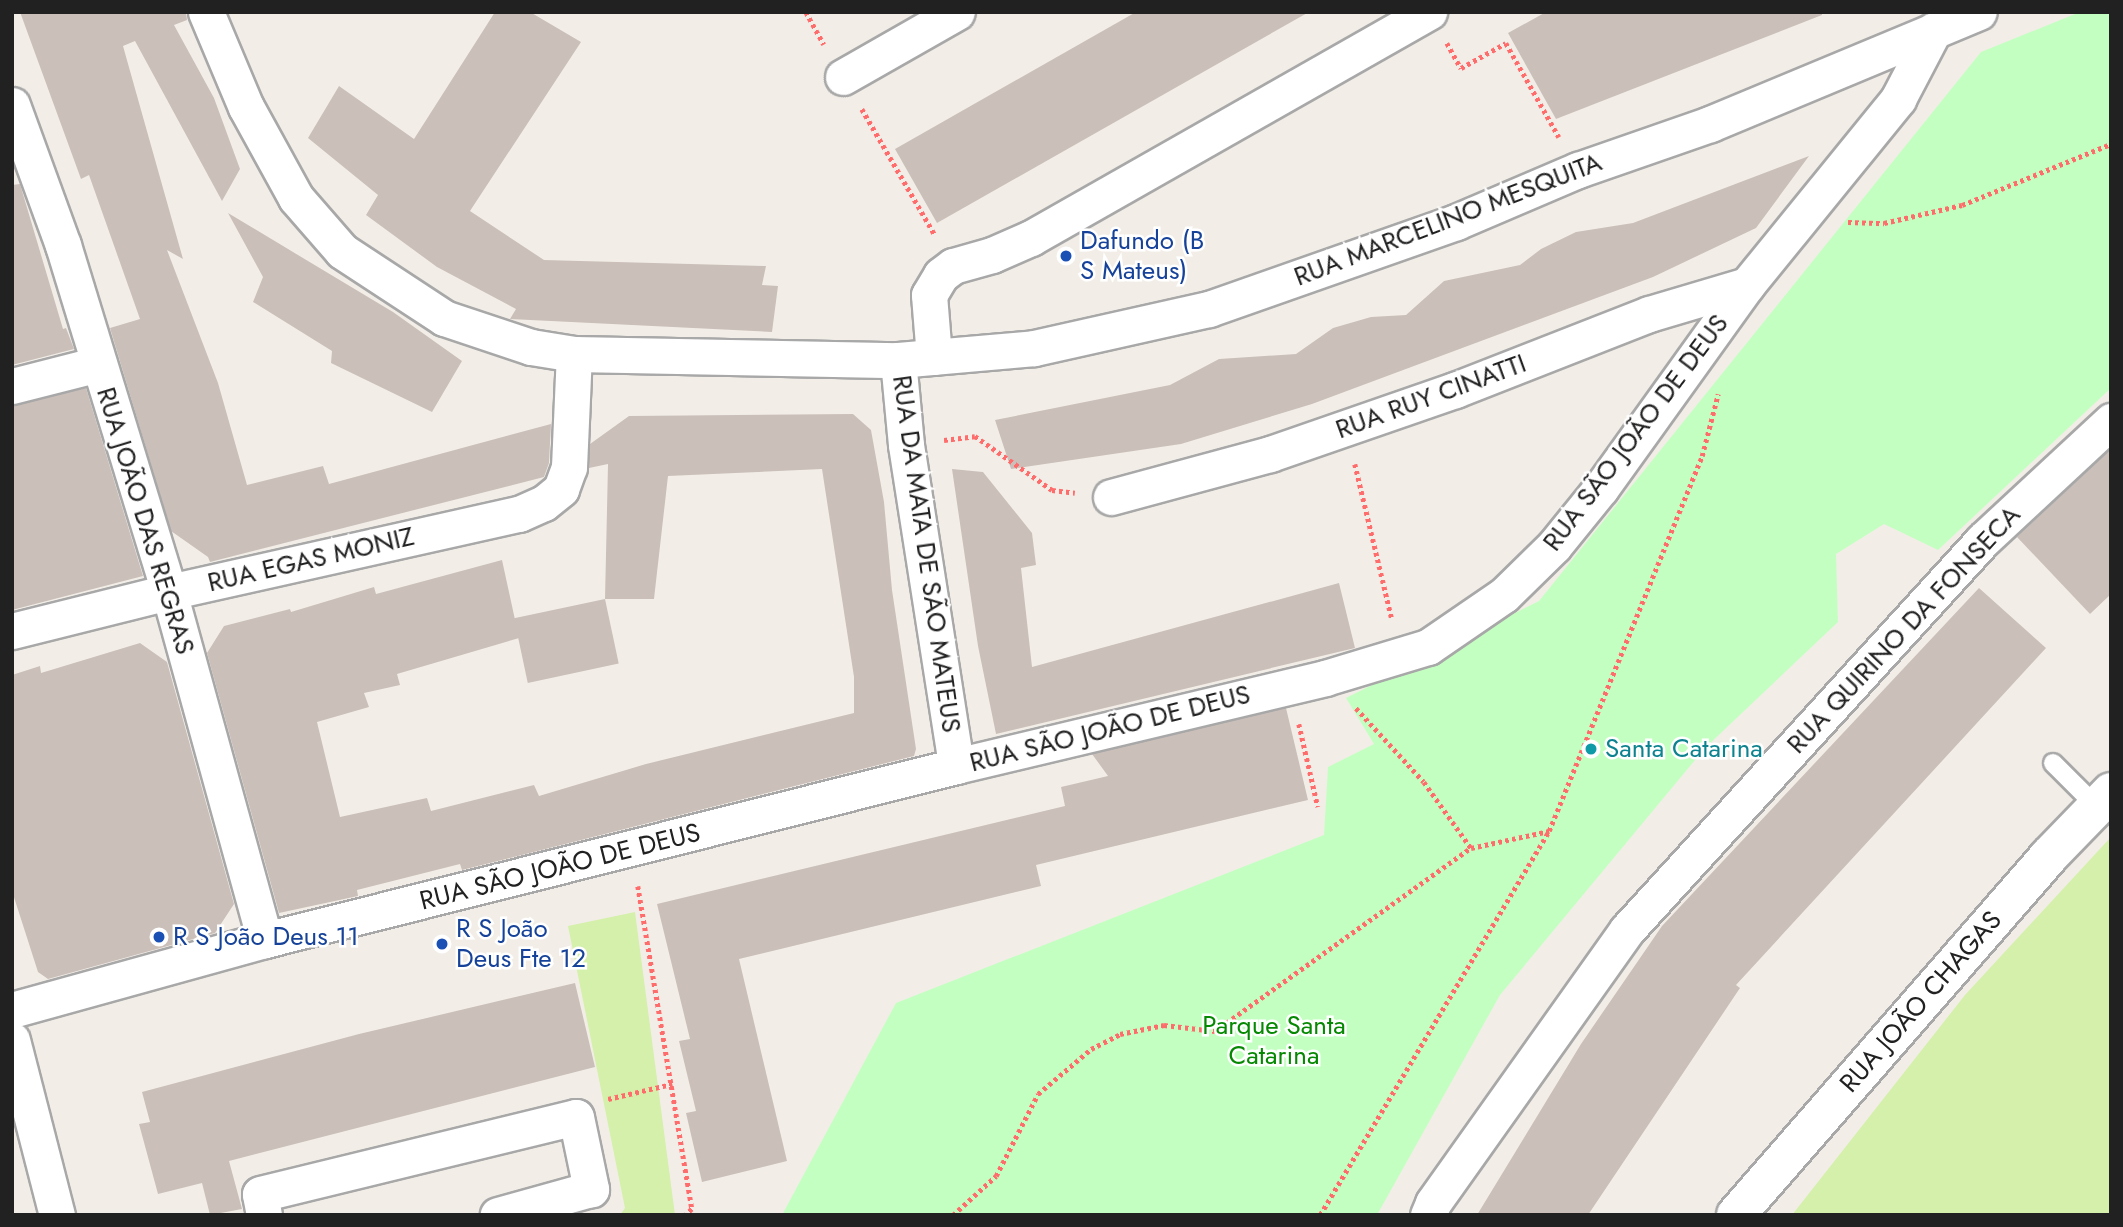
<!DOCTYPE html>
<html>
<head>
<meta charset="utf-8">
<style>
  body { margin:0 }
  #map { position:relative; width:2123px; height:1227px; overflow:hidden; background:#f2eee7; font-family:Jost,sans-serif }
  div>[style] { position:absolute }
  [style*='--x'] { left:calc(var(--x)*1px); top:calc(var(--y)*1px); width:calc(var(--w)*1px); rotate:calc(var(--a)*1deg) }
  .grass>* { inset:0; background:#d4f0aa }
  .park>* { inset:0; background:#c4ffc2 }
  .building>* { inset:0; background:#cbbfba; transform-origin:0 0 }
  .path>* { height:4.5px; margin-top:-2.25px; transform-origin:0; background:repeating-linear-gradient(90deg,#ff6c6c 0 3.5px,transparent 0 7px) }
  .roads { filter:drop-shadow(2px 0 #a8a8a8) drop-shadow(-2px 0 #a8a8a8) drop-shadow(0 2px #a8a8a8) drop-shadow(0 -2px #a8a8a8) }
  .service>* { height:18px; margin:-9px; padding:0 9px; transform-origin:9px; border-radius:9px; background:#fff }
  .minor>* { height:35px; margin:-17.5px; padding:0 17.5px; transform-origin:17.5px; border-radius:17.5px; background:#fff }
  .tertiary>* { height:38px; margin:-19px; padding:0 19px; transform-origin:19px; border-radius:19px; background:#fff }
  .dots>* { width:19px; height:19px; translate:-50% -50%; box-sizing:border-box; border:4px solid #fff; border-radius:50% }
  span { translate:-50% -50%; white-space:nowrap; text-align:center; line-height:1.15; -webkit-text-stroke:5px #fff; paint-order:stroke }
  .street-label { font-size:26px; color:#212121 }
  .transit-label { font-size:26px; color:#164399 }
  .left { translate:0 -50%; text-align:left }
  .culture-label { font-size:26px; color:#0d838f }
  .park-label { font-size:26px; color:#058802 }
  .frame { position:absolute; inset:0; border:14px solid #212121; pointer-events:none }
</style>
</head>
<body>
<div id="map">
  <div class="grass">
    <i style="clip-path:polygon(2111px 837px,2111px 1215px,1792px 1215px,1965px 995px)"></i>
    <i style="clip-path:polygon(635px 912px,675px 1215px,620px 1215px,625px 1208px,568px 926px)"></i>
  </div>
  <div class="park">
    <i style="clip-path:polygon(2080px 12px,2111px 12px,2111px 388px,1938px 550px,1884px 524px,1836px 554px,1838px 622px,1705px 748px,1500px 995px,1377px 1215px,782px 1215px,896px 1003px,1324px 835px,1328px 767px,1374px 744px,1346px 698px,1539px 601px,1981px 52px)"></i>
  </div>
  <div class="building">
    <i style="clip-path:polygon(20px 12px,186px 12px,187px 20px,174px 25px,214px 98px,240px 169px,222px 201px,135px 41px,123px 46px,183px 259px,167px 250px,218px 383px,247px 485px,323px 466px,329px 484px,551px 424px,549px 463px,544px 477px,210px 562px,208px 557px,171px 531px,110px 328px,140px 319px,89px 175px,81px 179px)"></i>
    <i style="clip-path:polygon(495px 12px,530px 12px,581px 42px,470px 211px,544px 260px,766px 266px,762px 285px,778px 286px,772px 332px,510px 319px,516px 309px,437px 267px,366px 215px,378px 195px,308px 138px,339px 86px,414px 139px)"></i>
    <i style="clip-path:polygon(1136px 12px,1309px 12px,937px 223px,895px 149px)"></i>
    <i style="clip-path:polygon(1546px 12px,1822px 12px,1822px 15px,1556px 119px,1508px 33px)"></i>
    <i style="clip-path:polygon(1809px 156px,1756px 228px,1653px 277px,1312px 404px,1181px 444px,1011px 469px,995px 420px,1170px 385px,1219px 359px,1296px 354px,1333px 328px,1371px 317px,1406px 315px,1444px 281px,1520px 265px,1541px 249px,1576px 232px,1633px 223px)"></i>
    <i style="clip-path:polygon(20px 184px,63px 329px,66px 328px,74px 349px,12px 365px,12px 185px)"></i>
    <i style="clip-path:polygon(228px 213px,393px 312px,462px 361px,432px 412px,331px 363px,332px 351px,253px 302px,263px 277px)"></i>
    <i style="clip-path:polygon(86px 388px,143px 576px,12px 610px,12px 406px)"></i>
    <i style="clip-path:polygon(853px 414px,871px 430px,884px 502px,892px 590px,916px 749px,914px 756px,462px 870px,460px 864px,357px 890px,358px 896px,279px 913px,207px 653px,224px 626px,290px 609px,291px 612px,374px 587px,376px 594px,502px 560px,519px 638px,397px 674px,400px 685px,364px 693px,369px 707px,317px 722px,340px 817px,427px 798px,431px 811px,534px 785px,539px 796px,646px 764px,854px 713px,854px 677px,822px 469px,668px 476px,654px 599px,605px 599px,608px 464px,589px 468px,590px 444px,629px 416px)"></i>
    <i style="clip-path:polygon(2111px 449px,2111px 594px,2090px 614px,2017px 537px)"></i>
    <i style="clip-path:polygon(952px 469px,983px 472px,1032px 533px,1036px 565px,1021px 568px,1032px 667px,1339px 583px,1355px 648px,996px 734px,978px 646px)"></i>
    <i style="clip-path:polygon(1979px 588px,2046px 648px,1736px 985px,1740px 988px,1588px 1215px,1477px 1215px,1581px 1044px,1662px 926px)"></i>
    <i style="left:605px;top:599px;width:66px;height:93px;rotate:78deg"></i>
    <i style="clip-path:polygon(140px 643px,167px 662px,234px 904px,215px 933px,48px 979px,38px 972px,12px 891px,12px 675px,40px 666px,41px 673px)"></i>
    <i style="clip-path:polygon(1286px 708px,1308px 800px,1036px 865px,1041px 886px,739px 959px,787px 1161px,702px 1182px,686px 1113px,696px 1111px,679px 1041px,690px 1039px,657px 904px,1065px 806px,1061px 787px,1108px 776px,1092px 754px)"></i>
    <i style="clip-path:polygon(575px 983px,595px 1067px,229px 1161px,242px 1209px,210px 1215px,202px 1183px,158px 1194px,139px 1124px,150px 1122px,142px 1092px,359px 1034px)"></i>
  </div>
  <div class="path">
    <i style="--x:806;--y:12;--w:37;--a:61"></i>
    <i style="--x:1447;--y:43;--w:29;--a:61"></i>
    <i style="--x:1461;--y:68;--w:51;--a:-29.1"></i>
    <i style="--x:1506;--y:43;--w:108;--a:60.6"></i>
    <i style="--x:862;--y:109;--w:146;--a:59.9"></i>
    <i style="--x:1848;--y:222;--w:36;--a:2"></i>
    <i style="--x:1884;--y:223;--w:80;--a:-13"></i>
    <i style="--x:1962;--y:205;--w:161;--a:-22.3"></i>
    <i style="--x:944;--y:440;--w:31;--a:-7"></i>
    <i style="--x:975;--y:436;--w:94;--a:35"></i>
    <i style="--x:1052;--y:490;--w:23;--a:7"></i>
    <i style="--x:1355;--y:464;--w:159;--a:76.6"></i>
    <i style="--x:1356;--y:708;--w:100;--a:47.4"></i>
    <i style="--x:1424;--y:782;--w:81;--a:54.5"></i>
    <i style="--x:1299;--y:724;--w:85;--a:77.1"></i>
    <i style="--x:638;--y:886;--w:327;--a:80.5"></i>
    <i style="--x:692;--y:1209;--w:8;--a:135"></i>
    <i style="--x:608;--y:1099;--w:66;--a:-13.2"></i>
    <i style="--x:953;--y:1215;--w:58;--a:-42.2"></i>
    <i style="--x:996;--y:1176;--w:92;--a:-62.9"></i>
    <i style="--x:1038;--y:1094;--w:70;--a:-40.3"></i>
    <i style="--x:1091;--y:1049;--w:33;--a:-27"></i>
    <i style="--x:1120;--y:1034;--w:45;--a:-11.6"></i>
    <i style="--x:1164;--y:1025;--w:51;--a:6.7"></i>
    <i style="--x:1215;--y:1031;--w:315;--a:-35.6"></i>
    <i style="--x:1471;--y:848;--w:80;--a:-12.3"></i>
    <i style="--x:1320;--y:1215;--w:447;--a:-59.2"></i>
    <i style="--x:1549;--y:831;--w:405;--a:-67.8"></i>
    <i style="--x:1702;--y:456;--w:64;--a:-75.5"></i>
  </div>
  <div class="roads">
    <div class="service">
      <i style="--x:2053;--y:763;--w:62;--a:45"></i>
    </div>
    <div class="minor">
      <i style="--x:206;--y:12;--w:103;--a:67.2"></i>
      <i style="--x:246;--y:107;--w:104;--a:61.2"></i>
      <i style="--x:296;--y:198;--w:70;--a:49"></i>
      <i style="--x:342;--y:251;--w:122;--a:33.3"></i>
      <i style="--x:444;--y:318;--w:92;--a:18.4"></i>
      <i style="--x:531;--y:347;--w:44;--a:9.2"></i>
      <i style="--x:574;--y:354;--w:324;--a:1.1"></i>
      <i style="--x:898;--y:360;--w:137;--a:-5"></i>
      <i style="--x:1034;--y:348;--w:179;--a:-12.6"></i>
      <i style="--x:1209;--y:309;--w:262;--a:-19.4"></i>
      <i style="--x:1456;--y:222;--w:133;--a:-23.1"></i>
      <i style="--x:1578;--y:170;--w:140;--a:-19.2"></i>
      <i style="--x:1710;--y:124;--w:291;--a:-22.6"></i>
      <i style="--x:843;--y:77;--w:131;--a:-29.7"></i>
      <i style="--x:12;--y:105;--w:149;--a:70"></i>
      <i style="--x:63;--y:245;--w:363;--a:73"></i>
      <i style="--x:169;--y:592;--w:361;--a:74.6"></i>
      <i style="--x:934;--y:357;--w:62;--a:-94.6"></i>
      <i style="--x:929;--y:295;--w:23;--a:-59"></i>
      <i style="--x:941;--y:275;--w:15;--a:-37"></i>
      <i style="--x:953;--y:266;--w:41;--a:-15.8"></i>
      <i style="--x:992;--y:255;--w:43;--a:-23.6"></i>
      <i style="--x:1031;--y:238;--w:458;--a:-29.6"></i>
      <i style="--x:898;--y:360;--w:85;--a:84.6"></i>
      <i style="--x:906;--y:445;--w:325;--a:81.1"></i>
      <i style="--x:12;--y:386;--w:89;--a:-14.3"></i>
      <i style="--x:1111;--y:497;--w:165;--a:-15.1"></i>
      <i style="--x:1270;--y:454;--w:196;--a:-19.1"></i>
      <i style="--x:1455;--y:390;--w:208;--a:-21.4"></i>
      <i style="--x:1649;--y:314;--w:102;--a:-16.5"></i>
      <i style="--x:12;--y:631;--w:162;--a:-14"></i>
      <i style="--x:169;--y:592;--w:359;--a:-12.6"></i>
      <i style="--x:519;--y:514;--w:27;--a:-24"></i>
      <i style="--x:544;--y:503;--w:22;--a:-39"></i>
      <i style="--x:561;--y:489;--w:23;--a:-70"></i>
      <i style="--x:569;--y:467;--w:113;--a:-87.5"></i>
      <i style="--x:12;--y:1010;--w:263;--a:-15.5"></i>
      <i style="--x:265;--y:940;--w:713;--a:-14.13"></i>
      <i style="--x:956;--y:766;--w:379;--a:-13.4"></i>
      <i style="--x:1325;--y:678;--w:108;--a:-16.8"></i>
      <i style="--x:1428;--y:647;--w:92;--a:-34.4"></i>
      <i style="--x:1504;--y:595;--w:70;--a:-44.4"></i>
      <i style="--x:1554;--y:546;--w:75;--a:-51"></i>
      <i style="--x:1601;--y:488;--w:250;--a:-54.3"></i>
      <i style="--x:1747;--y:285;--w:240;--a:-50.9"></i>
      <i style="--x:1898;--y:99;--w:78;--a:-62.4"></i>
      <i style="--x:12;--y:1040;--w:181;--a:75.6"></i>
      <i style="--x:264;--y:1215;--w:21;--a:-101"></i>
      <i style="--x:260;--y:1194;--w:325;--a:-13.7"></i>
      <i style="--x:576;--y:1117;--w:74;--a:78.2"></i>
      <i style="--x:591;--y:1189;--w:97;--a:164.4"></i>
      <i style="--x:1428;--y:1215;--w:13;--a:-67"></i>
      <i style="--x:1433;--y:1203;--w:335;--a:-54.6"></i>
      <i style="--x:1627;--y:930;--w:528;--a:-47.61"></i>
      <i style="--x:1983;--y:540;--w:175;--a:-42.9"></i>
    </div>
    <div class="tertiary">
      <i style="--x:1736;--y:1215;--w:476;--a:-48.9"></i>
      <i style="--x:2049;--y:856;--w:89;--a:-45.9"></i>
    </div>
  </div>
  <div class="dots">
    <i style="left:1066px;top:256px;background:#1a4fb4"></i>
    <i style="left:1591px;top:749px;background:#0f9aa8"></i>
    <i style="left:159px;top:937px;background:#1a4fb4"></i>
    <i style="left:442px;top:944px;background:#1a4fb4"></i>
  </div>
  <div class="street-label">
    <span style="left:1448px;top:220px;rotate:-21deg">RUA MARCELINO MESQUITA</span>
    <span style="left:1431px;top:397px;rotate:-20deg">RUA RUY CINATTI</span>
    <span style="left:1636px;top:433px;rotate:-53deg">RUA SÃO JOÃO DE DEUS</span>
    <span style="left:145px;top:521px;rotate:73deg">RUA JOÃO DAS REGRAS</span>
    <span style="left:926px;top:554px;rotate:82deg">RUA DA MATA DE SÃO MATEUS</span>
    <span style="left:311px;top:560px;rotate:-13deg">RUA EGAS MONIZ</span>
    <span style="left:1904px;top:630px;rotate:-47deg">RUA QUIRINO DA FONSECA</span>
    <span style="left:1110px;top:729px;rotate:-14deg">RUA SÃO JOÃO DE DEUS</span>
    <span style="left:560px;top:867px;rotate:-14deg">RUA SÃO JOÃO DE DEUS</span>
    <span style="left:1921px;top:1002px;rotate:-49deg">RUA JOÃO CHAGAS</span>
  </div>
  <div class="transit-label">
    <span class="left" style="left:1080px;top:256px">Dafundo (B<br>S Mateus)</span>
    <span class="left" style="left:456px;top:944px">R S João<br>Deus Fte 12</span>
    <span class="left" style="left:173px;top:937px">R S João Deus 11</span>
  </div>
  <div class="culture-label">
    <span class="left" style="left:1605px;top:749px">Santa Catarina</span>
  </div>
  <div class="park-label">
    <span style="left:1274px;top:1041px">Parque Santa<br>Catarina</span>
  </div>
  <div class="frame"></div>
</div>
</body>
</html>
